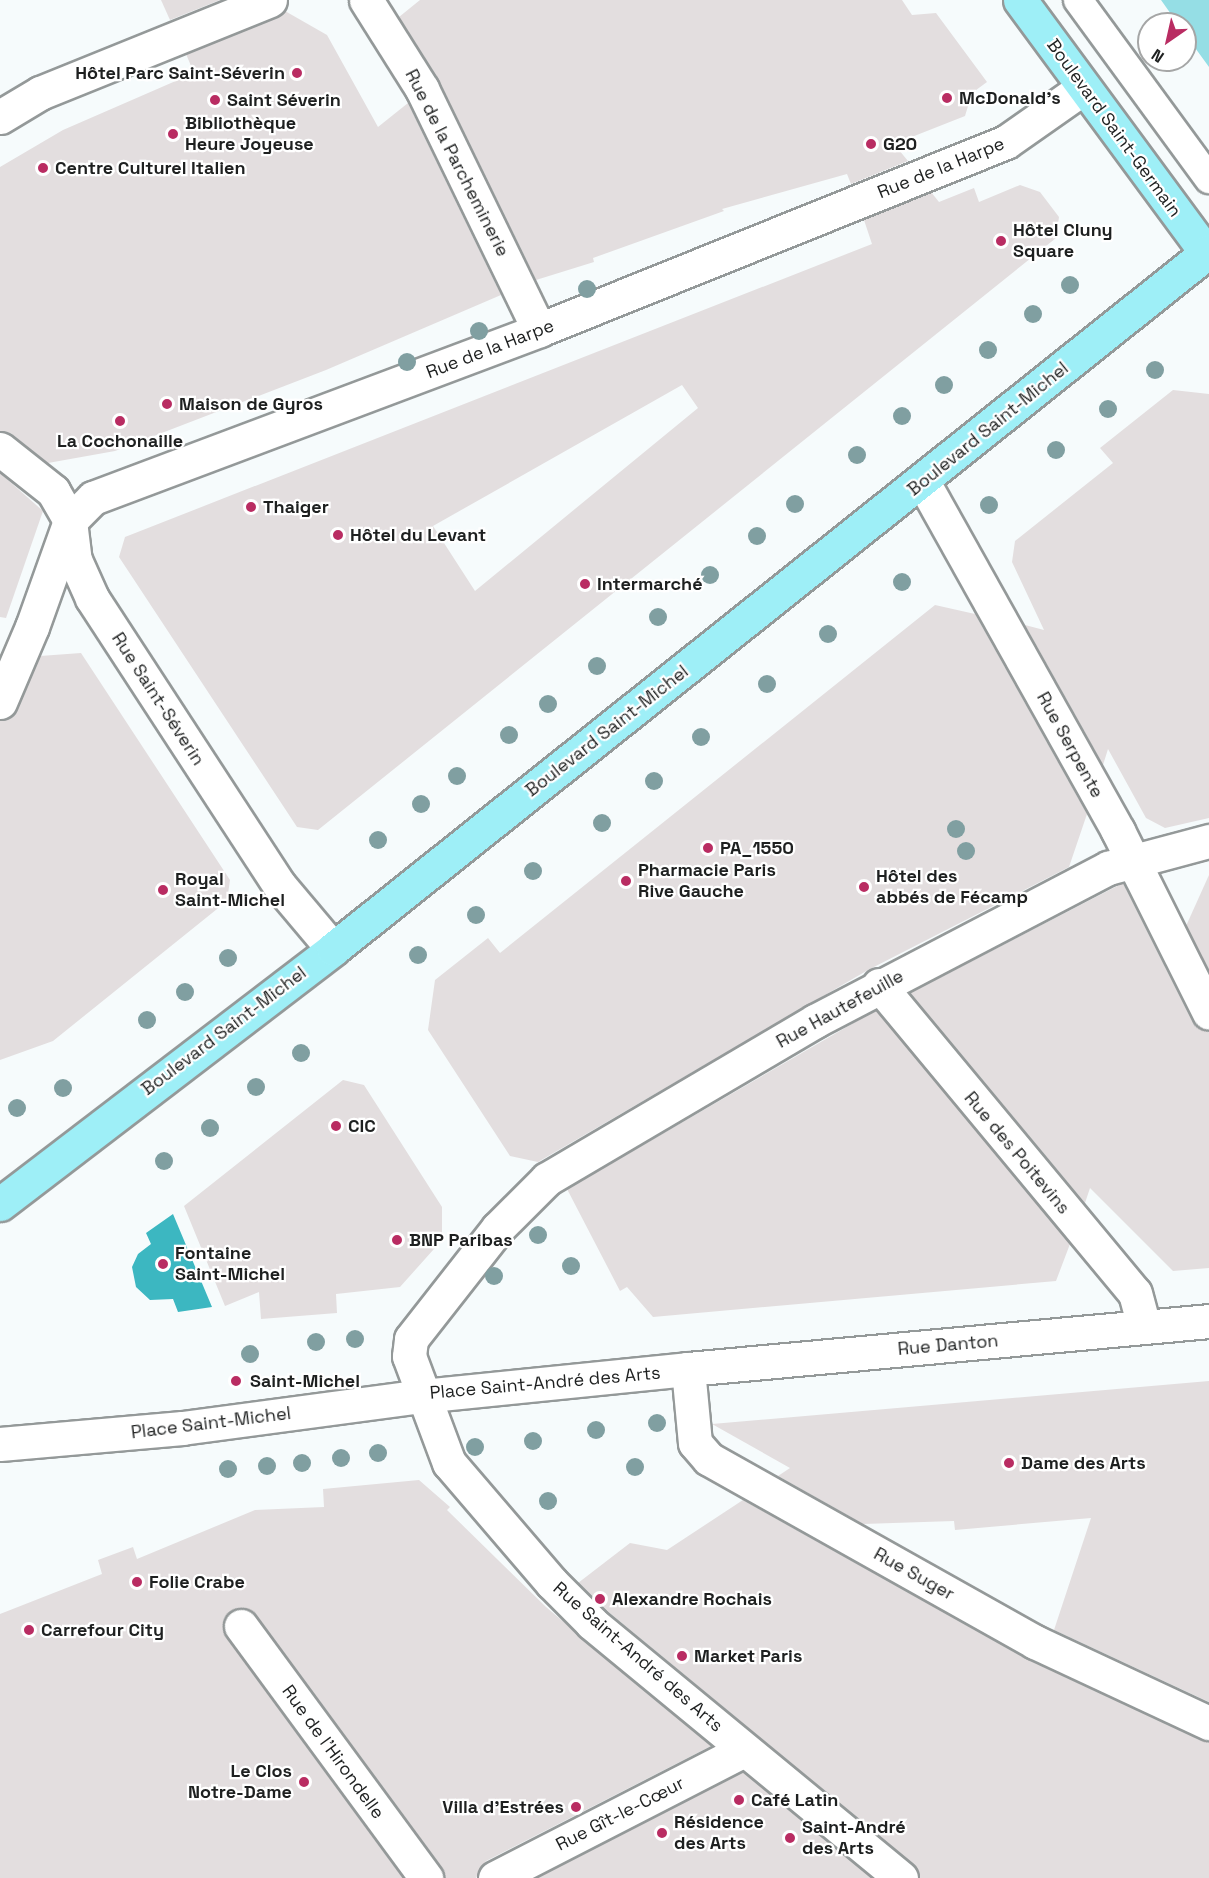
<!DOCTYPE html>
<html>
<head>
<meta charset="utf-8">
<style>
  body { margin:0 }
  #map { position:relative; width:1209px; height:1878px; overflow:hidden; background:#f6fbfc; font-family:"Space Grotesk",sans-serif }
  div>[style] { position:absolute }
  [style*='--x'] { left:calc(var(--x)*1px); top:calc(var(--y)*1px); width:calc(var(--w)*1px); rotate:calc(var(--a)*1deg) }
  .green>* { inset:0; background:#95dee5 }
  .water>* { inset:0; background:#3cb7c1 }
  .building>* { inset:0; background:#e3dedf }
  .roads { filter:drop-shadow(2px 0 #949999) drop-shadow(-2px 0 #949999) drop-shadow(0 2px #949999) drop-shadow(0 -2px #949999) }
  .service>* { height:28px; margin:-14px; padding:0 14px; transform-origin:14px; border-radius:14px; background:#fff }
  .pedestrian>* { height:33px; margin:-16.5px; padding:0 16.5px; transform-origin:16.5px; border-radius:16.5px; background:#fff }
  .minor>* { height:33px; margin:-16.5px; padding:0 16.5px; transform-origin:16.5px; border-radius:16.5px; background:#fff }
  .tertiary>* { height:33px; margin:-16.5px; padding:0 16.5px; transform-origin:16.5px; border-radius:16.5px; background:#fff }
  .primary>* { height:33px; margin:-16.5px; padding:0 16.5px; transform-origin:16.5px; border-radius:16.5px; background:#9eeff7 }
  .trees>* { width:18px; height:18px; margin:-9px; border-radius:50%; background:#809fa1 }
  .dots>* { width:16px; height:16px; translate:-50% -50%; box-sizing:border-box; border:3px solid #fff; border-radius:50% }
  span { translate:-50% -50%; white-space:nowrap; text-align:center; line-height:1.15; -webkit-text-stroke:4.5px #fff; paint-order:stroke }
  .poi-label { font-size:18px; color:#1e2020; font-weight:700 }
  .right { translate:-100% -50%; text-align:right }
  .left { translate:0 -50%; text-align:left }
  .street-label { font-size:18px; color:#1e2020 }
  .north { position:absolute; left:1137px; top:12px; width:60px; height:60px; box-sizing:border-box; background:#fff; border:2px solid #a5a6a6; border-radius:50%; rotate:214deg; font-size:16px; font-weight:700; line-height:24px; text-align:center; color:#1e2020 }
  .north::after { content:''; display:block; margin:auto; width:21px; height:27px; background:#b92c62; clip-path:polygon(50% 0,100% 100%,50% 72%,0 100%) }
</style>
</head>
<body>
<div id="map">
  <div class="green">
    <i style="clip-path:polygon(1161px 0,1209px 0,1209px 67px,1185px 34px,1185px 24px,1178px 24px)"></i>
  </div>
  <div class="water">
    <i style="clip-path:polygon(173px 1214px,212px 1307px,178px 1312px,173px 1299px,150px 1300px,136px 1287px,132px 1267px,138px 1254px,151px 1244px,146px 1233px)"></i>
  </div>
  <div class="building">
    <i style="clip-path:polygon(161px 0,220px 0,170px 20px)"></i>
    <i style="clip-path:polygon(420px 0,902px 0,912px 15px,936px 13px,987px 82px,972px 93px,965px 116px,894px 144px,908px 161px,851px 184px,847px 174px,722px 209px,724px 211px,593px 258px,594px 262px,536px 280px,439px 81px,399px 17px)"></i>
    <i style="clip-path:polygon(285px 11px,327px 35px,378px 127px,408px 103px,501px 295px,326px 370px,115px 451px,48px 463px,12px 434px,0 431px,0 167px,63px 130px,194px 73px,186px 54px)"></i>
    <i style="clip-path:polygon(evenodd,1020px 185px,1040px 192px,1059px 217px,1056px 238px,318px 830px,297px 827px,119px 557px,125px 537px,872px 244px,864px 220px,931px 192px,939px 202px,974px 188px,979px 202px,1020px 185px,682px 385px,698px 408px,475px 591px,433px 526px,682px 385px)"></i>
    <i style="clip-path:polygon(1173px 390px,1209px 394px,1209px 818px,1165px 828px,1146px 818px,1108px 749px,1103px 765px,1025px 625px,1044px 630px,1012px 562px,1015px 541px,1113px 463px,1100px 448px)"></i>
    <i style="clip-path:polygon(0 473px,43px 511px,6px 618px,0 617px)"></i>
    <i style="clip-path:polygon(935px 605px,975px 614px,1087px 814px,1069px 867px,868px 970px,538px 1162px,510px 1156px,428px 1030px,435px 980px,488px 938px,500px 953px)"></i>
    <i style="clip-path:polygon(81px 653px,230px 880px,227px 901px,53px 1041px,0 1060px,0 720px,11px 717px,17px 710px,40px 656px)"></i>
    <i style="clip-path:polygon(1209px 875px,1209px 971px,1186px 926px)"></i>
    <i style="clip-path:polygon(1123px 883px,1192px 1021px,1209px 1032px,1209px 1268px,1173px 1271px,1090px 1188px,1085px 1203px,910px 993px)"></i>
    <i style="clip-path:polygon(876px 1010px,1070px 1244px,1056px 1281px,653px 1317px,627px 1287px,620px 1291px,567px 1189px)"></i>
    <i style="clip-path:polygon(343px 1080px,364px 1085px,442px 1207px,442px 1240px,400px 1287px,336px 1294px,337px 1313px,261px 1319px,259px 1292px,225px 1306px,184px 1206px)"></i>
    <i style="clip-path:polygon(1209px 1381px,1209px 1702px,1054px 1630px,1091px 1518px,955px 1530px,954px 1521px,863px 1524px,778px 1476px,790px 1468px,712px 1424px)"></i>
    <i style="clip-path:polygon(419px 1480px,450px 1507px,447px 1510px,546px 1607px,711px 1746px,486px 1861px,476px 1878px,444px 1878px,441px 1867px,256px 1615px,238px 1608px,224px 1619px,226px 1637px,403px 1878px,0 1878px,0 1614px,102px 1574px,98px 1560px,133px 1547px,137px 1559px,255px 1510px,324px 1507px,323px 1489px)"></i>
    <i style="clip-path:polygon(743px 1500px,1026px 1658px,1209px 1741px,1209px 1878px,919px 1878px,913px 1864px,605px 1609px,578px 1583px,630px 1543px,667px 1550px)"></i>
    <i style="clip-path:polygon(743px 1772px,872px 1878px,536px 1878px)"></i>
  </div>
  <div class="roads">
    <div class="service">
      <i style="--x:1078;--y:0;--w:222;--a:53.8"></i>
    </div>
    <div class="pedestrian">
      <i style="--x:366;--y:0;--w:105;--a:57.8"></i>
      <i style="--x:422;--y:89;--w:268;--a:64.1"></i>
      <i style="--x:0;--y:117;--w:47;--a:-31"></i>
      <i style="--x:40;--y:93;--w:248;--a:-22"></i>
      <i style="--x:241;--y:1626;--w:313;--a:53.7"></i>
    </div>
    <div class="minor">
      <i style="--x:0;--y:449;--w:68;--a:38.4"></i>
      <i style="--x:53;--y:491;--w:34;--a:60"></i>
      <i style="--x:70;--y:521;--w:39;--a:83"></i>
      <i style="--x:75;--y:560;--w:42;--a:65.9"></i>
      <i style="--x:92;--y:598;--w:344;--a:56.9"></i>
      <i style="--x:280;--y:886;--w:82;--a:49.9"></i>
      <i style="--x:923;--y:482;--w:400;--a:60.8"></i>
      <i style="--x:1118;--y:831;--w:203;--a:63.4"></i>
      <i style="--x:0;--y:702;--w:82;--a:-66.9"></i>
      <i style="--x:32;--y:627;--w:113;--a:-70.3"></i>
      <i style="--x:70;--y:521;--w:33;--a:-45"></i>
      <i style="--x:93;--y:498;--w:477;--a:-20.6"></i>
      <i style="--x:539;--y:330;--w:503;--a:-21.93"></i>
      <i style="--x:1006;--y:142;--w:94;--a:-35"></i>
      <i style="--x:879;--y:985;--w:400;--a:50.3"></i>
      <i style="--x:1135;--y:1293;--w:35;--a:75"></i>
      <i style="--x:688;--y:1369;--w:74;--a:84.6"></i>
      <i style="--x:695;--y:1443;--w:21;--a:49"></i>
      <i style="--x:709;--y:1459;--w:374;--a:29.3"></i>
      <i style="--x:1035;--y:1642;--w:192;--a:25"></i>
      <i style="--x:495;--y:1878;--w:280;--a:-27.2"></i>
      <i style="--x:901;--y:1878;--w:401;--a:-140.5"></i>
      <i style="--x:592;--y:1623;--w:57;--a:-135"></i>
      <i style="--x:552;--y:1583;--w:158;--a:-130.6"></i>
      <i style="--x:449;--y:1463;--w:114;--a:-110.5"></i>
      <i style="--x:409;--y:1356;--w:17;--a:-83"></i>
      <i style="--x:411;--y:1339;--w:141;--a:-51.9"></i>
      <i style="--x:498;--y:1228;--w:69;--a:-45"></i>
      <i style="--x:547;--y:1179;--w:311;--a:-30.5"></i>
      <i style="--x:815;--y:1021;--w:331;--a:-27.6"></i>
      <i style="--x:1108;--y:868;--w:105;--a:-15"></i>
    </div>
    <div class="tertiary">
      <i style="--x:0;--y:1444;--w:183;--a:-5"></i>
      <i style="--x:182;--y:1428;--w:242;--a:-7.6"></i>
      <i style="--x:422;--y:1396;--w:267;--a:-5.8"></i>
      <i style="--x:688;--y:1369;--w:523;--a:-5.26"></i>
    </div>
    <div class="primary">
      <i style="--x:1020;--y:0;--w:318;--a:53.6"></i>
      <i style="--x:0;--y:1204;--w:419;--a:-37.4"></i>
      <i style="--x:333;--y:949;--w:1120;--a:-38.55"></i>
    </div>
  </div>
  <div class="trees">
    <i style="left:1070px;top:285px"></i>
    <i style="left:587px;top:289px"></i>
    <i style="left:1033px;top:314px"></i>
    <i style="left:479px;top:331px"></i>
    <i style="left:988px;top:350px"></i>
    <i style="left:407px;top:362px"></i>
    <i style="left:1155px;top:370px"></i>
    <i style="left:944px;top:385px"></i>
    <i style="left:1108px;top:409px"></i>
    <i style="left:902px;top:416px"></i>
    <i style="left:1056px;top:450px"></i>
    <i style="left:857px;top:455px"></i>
    <i style="left:795px;top:504px"></i>
    <i style="left:989px;top:505px"></i>
    <i style="left:757px;top:536px"></i>
    <i style="left:710px;top:575px"></i>
    <i style="left:902px;top:582px"></i>
    <i style="left:658px;top:617px"></i>
    <i style="left:828px;top:634px"></i>
    <i style="left:597px;top:666px"></i>
    <i style="left:767px;top:684px"></i>
    <i style="left:548px;top:704px"></i>
    <i style="left:509px;top:735px"></i>
    <i style="left:701px;top:737px"></i>
    <i style="left:457px;top:776px"></i>
    <i style="left:654px;top:781px"></i>
    <i style="left:421px;top:804px"></i>
    <i style="left:602px;top:823px"></i>
    <i style="left:956px;top:829px"></i>
    <i style="left:378px;top:840px"></i>
    <i style="left:966px;top:851px"></i>
    <i style="left:533px;top:871px"></i>
    <i style="left:476px;top:915px"></i>
    <i style="left:418px;top:955px"></i>
    <i style="left:228px;top:958px"></i>
    <i style="left:185px;top:992px"></i>
    <i style="left:147px;top:1020px"></i>
    <i style="left:301px;top:1053px"></i>
    <i style="left:256px;top:1087px"></i>
    <i style="left:63px;top:1088px"></i>
    <i style="left:17px;top:1108px"></i>
    <i style="left:210px;top:1128px"></i>
    <i style="left:164px;top:1161px"></i>
    <i style="left:538px;top:1235px"></i>
    <i style="left:571px;top:1266px"></i>
    <i style="left:494px;top:1276px"></i>
    <i style="left:355px;top:1339px"></i>
    <i style="left:316px;top:1342px"></i>
    <i style="left:250px;top:1354px"></i>
    <i style="left:657px;top:1423px"></i>
    <i style="left:596px;top:1430px"></i>
    <i style="left:533px;top:1441px"></i>
    <i style="left:475px;top:1447px"></i>
    <i style="left:378px;top:1453px"></i>
    <i style="left:341px;top:1458px"></i>
    <i style="left:302px;top:1463px"></i>
    <i style="left:267px;top:1466px"></i>
    <i style="left:635px;top:1467px"></i>
    <i style="left:228px;top:1469px"></i>
    <i style="left:548px;top:1501px"></i>
  </div>
  <div class="dots">
    <i style="left:297px;top:73px;background:#b92c62"></i>
    <i style="left:947px;top:98px;background:#b92c62"></i>
    <i style="left:215px;top:100px;background:#b92c62"></i>
    <i style="left:173px;top:134px;background:#b92c62"></i>
    <i style="left:871px;top:144px;background:#b92c62"></i>
    <i style="left:43px;top:168px;background:#b92c62"></i>
    <i style="left:1001px;top:241px;background:#b92c62"></i>
    <i style="left:167px;top:404px;background:#b92c62"></i>
    <i style="left:120px;top:421px;background:#b92c62"></i>
    <i style="left:251px;top:507px;background:#b92c62"></i>
    <i style="left:338px;top:535px;background:#b92c62"></i>
    <i style="left:585px;top:584px;background:#b92c62"></i>
    <i style="left:708px;top:848px;background:#b92c62"></i>
    <i style="left:626px;top:881px;background:#b92c62"></i>
    <i style="left:864px;top:887px;background:#b92c62"></i>
    <i style="left:163px;top:890px;background:#b92c62"></i>
    <i style="left:336px;top:1126px;background:#b92c62"></i>
    <i style="left:397px;top:1240px;background:#b92c62"></i>
    <i style="left:163px;top:1264px;background:#b92c62"></i>
    <i style="left:236px;top:1381px;background:#b92c62"></i>
    <i style="left:1009px;top:1463px;background:#b92c62"></i>
    <i style="left:137px;top:1582px;background:#b92c62"></i>
    <i style="left:600px;top:1599px;background:#b92c62"></i>
    <i style="left:29px;top:1630px;background:#b92c62"></i>
    <i style="left:682px;top:1656px;background:#b92c62"></i>
    <i style="left:304px;top:1782px;background:#b92c62"></i>
    <i style="left:739px;top:1800px;background:#b92c62"></i>
    <i style="left:576px;top:1807px;background:#b92c62"></i>
    <i style="left:662px;top:1833px;background:#b92c62"></i>
    <i style="left:790px;top:1838px;background:#b92c62"></i>
  </div>
  <div class="poi-label">
    <span class="right" style="left:285px;top:73px">Hôtel Parc Saint-Séverin</span>
    <span class="left" style="left:959px;top:98px">McDonald's</span>
    <span class="left" style="left:227px;top:100px">Saint Séverin</span>
    <span class="left" style="left:185px;top:134px">Bibliothèque<br>Heure Joyeuse</span>
    <span class="left" style="left:883px;top:144px">G20</span>
    <span class="left" style="left:55px;top:168px">Centre Culturel Italien</span>
    <span class="left" style="left:1013px;top:241px">Hôtel Cluny<br>Square</span>
    <span class="left" style="left:179px;top:404px">Maison de Gyros</span>
    <span style="left:120px;top:441px">La Cochonaille</span>
    <span class="left" style="left:263px;top:507px">Thaiger</span>
    <span class="left" style="left:350px;top:535px">Hôtel du Levant</span>
    <span class="left" style="left:597px;top:584px">Intermarché</span>
    <span class="left" style="left:720px;top:848px">PA_1550</span>
    <span class="left" style="left:638px;top:881px">Pharmacie Paris<br>Rive Gauche</span>
    <span class="left" style="left:876px;top:887px">Hôtel des<br>abbés de Fécamp</span>
    <span class="left" style="left:175px;top:890px">Royal<br>Saint-Michel</span>
    <span class="left" style="left:348px;top:1126px">CIC</span>
    <span class="left" style="left:409px;top:1240px">BNP Paribas</span>
    <span class="left" style="left:175px;top:1264px">Fontaine<br>Saint-Michel</span>
    <span class="left" style="left:250px;top:1381px">Saint-Michel</span>
    <span class="left" style="left:1021px;top:1463px">Dame des Arts</span>
    <span class="left" style="left:149px;top:1582px">Folie Crabe</span>
    <span class="left" style="left:612px;top:1599px">Alexandre Rochais</span>
    <span class="left" style="left:41px;top:1630px">Carrefour City</span>
    <span class="left" style="left:694px;top:1656px">Market Paris</span>
    <span class="right" style="left:292px;top:1782px">Le Clos<br>Notre-Dame</span>
    <span class="left" style="left:751px;top:1800px">Café Latin</span>
    <span class="right" style="left:564px;top:1807px">Villa d'Estrées</span>
    <span class="left" style="left:674px;top:1833px">Résidence<br>des Arts</span>
    <span class="left" style="left:802px;top:1838px">Saint-André<br>des Arts</span>
  </div>
  <div class="street-label">
    <span style="left:1114px;top:128px;rotate:54deg">Boulevard Saint-Germain</span>
    <span style="left:457px;top:163px;rotate:63deg">Rue de la Parcheminerie</span>
    <span style="left:941px;top:168px;rotate:-22deg">Rue de la Harpe</span>
    <span style="left:490px;top:349px;rotate:-21deg">Rue de la Harpe</span>
    <span style="left:988px;top:429px;rotate:-39deg">Boulevard Saint-Michel</span>
    <span style="left:158px;top:699px;rotate:57deg">Rue Saint-Séverin</span>
    <span style="left:607px;top:731px;rotate:-38deg">Boulevard Saint-Michel</span>
    <span style="left:1070px;top:745px;rotate:61deg">Rue Serpente</span>
    <span style="left:840px;top:1009px;rotate:-29deg">Rue Hautefeuille</span>
    <span style="left:224px;top:1031px;rotate:-37deg">Boulevard Saint-Michel</span>
    <span style="left:1017px;top:1153px;rotate:50deg">Rue des Poitevins</span>
    <span style="left:948px;top:1345px;rotate:-5deg">Rue Danton</span>
    <span style="left:545px;top:1383px;rotate:-5deg">Place Saint-André des Arts</span>
    <span style="left:211px;top:1423px;rotate:-7deg">Place Saint-Michel</span>
    <span style="left:914px;top:1574px;rotate:29deg">Rue Suger</span>
    <span style="left:638px;top:1657px;rotate:41deg">Rue Saint-André des Arts</span>
    <span style="left:333px;top:1752px;rotate:54deg">Rue de l'Hirondelle</span>
    <span style="left:620px;top:1814px;rotate:-27deg">Rue Gît-le-Cœur</span>
  </div>
  <div class="north">N</div>
</div>
</body>
</html>
